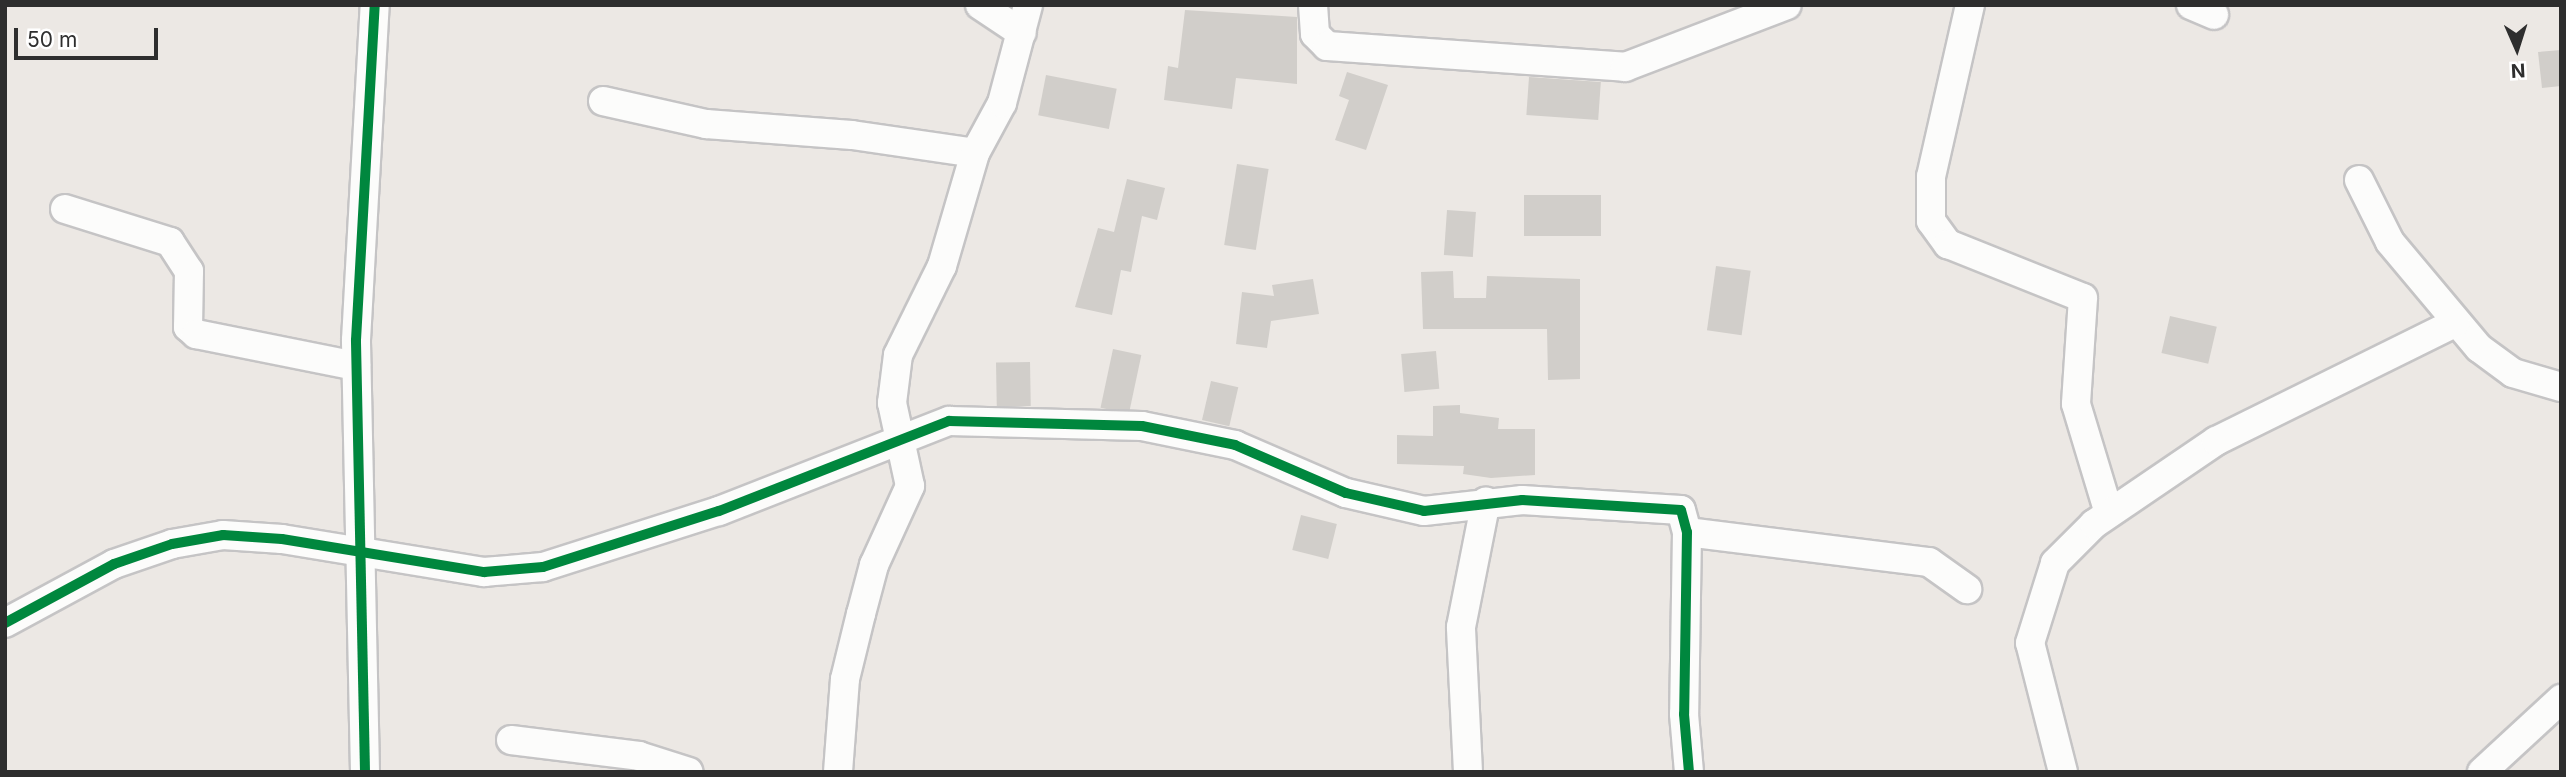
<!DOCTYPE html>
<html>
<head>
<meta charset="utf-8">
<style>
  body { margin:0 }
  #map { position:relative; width:2566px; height:777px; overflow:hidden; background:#ece8e4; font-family:Inter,sans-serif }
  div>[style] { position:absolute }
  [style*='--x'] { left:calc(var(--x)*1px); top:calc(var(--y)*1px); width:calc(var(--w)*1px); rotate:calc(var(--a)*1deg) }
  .building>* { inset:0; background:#d1ceca; transform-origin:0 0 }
  .roads { filter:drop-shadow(2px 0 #c5c4c5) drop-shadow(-2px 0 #c5c4c5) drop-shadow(0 2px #c5c4c5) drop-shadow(0 -2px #c5c4c5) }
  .minor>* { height:28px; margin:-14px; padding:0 14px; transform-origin:14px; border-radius:14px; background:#fcfcfb }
  .cycleway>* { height:10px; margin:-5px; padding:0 5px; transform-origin:5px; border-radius:5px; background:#00873e }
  span { translate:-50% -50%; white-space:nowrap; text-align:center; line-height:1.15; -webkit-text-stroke:5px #fff; paint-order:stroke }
  .frame { position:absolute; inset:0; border:7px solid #2e2e2e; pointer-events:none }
  .north { position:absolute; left:2482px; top:14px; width:70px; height:70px; -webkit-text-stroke:5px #fff; paint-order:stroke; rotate:177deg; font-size:19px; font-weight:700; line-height:28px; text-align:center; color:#2e2e2e }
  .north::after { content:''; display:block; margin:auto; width:24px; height:32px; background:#2e2e2e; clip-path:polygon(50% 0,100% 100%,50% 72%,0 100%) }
  .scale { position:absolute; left:14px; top:28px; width:144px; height:32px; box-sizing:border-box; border:4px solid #2e2e2e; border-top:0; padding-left:9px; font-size:21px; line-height:24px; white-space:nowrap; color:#2e2e2e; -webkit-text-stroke:5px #fff; paint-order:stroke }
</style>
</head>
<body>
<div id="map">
  <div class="building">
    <i style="clip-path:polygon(1185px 10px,1297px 17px,1297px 84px,1236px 78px,1232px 109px,1164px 100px,1168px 66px,1178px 68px)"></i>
    <i style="clip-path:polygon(2561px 50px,2561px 86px,2542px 88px,2538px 52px)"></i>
    <i style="clip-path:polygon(1347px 72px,1388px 85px,1366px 150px,1335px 140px,1349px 100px,1339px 96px)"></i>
    <i style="left:1046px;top:75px;width:72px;height:41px;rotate:11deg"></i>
    <i style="left:1529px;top:77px;width:72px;height:38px;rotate:4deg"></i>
    <i style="left:1237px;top:164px;width:32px;height:82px;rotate:9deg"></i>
    <i style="clip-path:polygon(1127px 179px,1165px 188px,1157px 220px,1142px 216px,1131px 272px,1121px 270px,1112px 315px,1075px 307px,1098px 228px,1114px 232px)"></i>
    <i style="left:1524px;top:195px;width:77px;height:41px"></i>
    <i style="left:1447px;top:210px;width:29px;height:45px;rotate:4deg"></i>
    <i style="left:1716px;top:266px;width:35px;height:65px;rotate:8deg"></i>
    <i style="clip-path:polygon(1453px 271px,1454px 298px,1486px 298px,1487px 276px,1580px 279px,1580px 379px,1548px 380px,1547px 329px,1423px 329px,1421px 272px)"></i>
    <i style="clip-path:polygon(1313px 279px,1319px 314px,1271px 321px,1267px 348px,1236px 344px,1242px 292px,1274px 296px,1272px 285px)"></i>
    <i style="left:2170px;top:316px;width:48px;height:38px;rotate:13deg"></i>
    <i style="left:1113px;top:349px;width:29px;height:60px;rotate:12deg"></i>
    <i style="left:1436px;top:351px;width:38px;height:35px;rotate:85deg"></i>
    <i style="left:1030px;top:362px;width:44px;height:34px;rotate:89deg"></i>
    <i style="left:1211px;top:381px;width:28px;height:40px;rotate:13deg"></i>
    <i style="clip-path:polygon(1460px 405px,1460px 413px,1499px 418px,1498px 429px,1535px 429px,1535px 475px,1491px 478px,1463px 474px,1464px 466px,1397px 464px,1397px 435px,1433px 436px,1433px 406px)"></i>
    <i style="left:1301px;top:515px;width:37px;height:36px;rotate:14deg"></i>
  </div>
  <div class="roads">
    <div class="minor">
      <i style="--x:980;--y:5;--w:50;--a:33.7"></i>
      <i style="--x:1313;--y:5;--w:29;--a:86"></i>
      <i style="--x:1315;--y:34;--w:17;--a:45"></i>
      <i style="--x:1327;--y:46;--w:299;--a:4"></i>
      <i style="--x:1625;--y:67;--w:173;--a:-20.9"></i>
      <i style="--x:1970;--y:5;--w:176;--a:102.8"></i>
      <i style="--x:1931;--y:177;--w:44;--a:90"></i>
      <i style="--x:1931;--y:221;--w:29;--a:54"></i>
      <i style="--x:1948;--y:244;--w:145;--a:21.8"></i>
      <i style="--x:2083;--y:298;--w:106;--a:93.8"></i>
      <i style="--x:2076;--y:404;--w:114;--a:73.2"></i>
      <i style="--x:2191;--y:5;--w:25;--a:23"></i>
      <i style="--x:603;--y:101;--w:106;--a:12.6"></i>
      <i style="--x:706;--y:124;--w:146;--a:4.3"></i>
      <i style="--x:852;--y:135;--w:124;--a:8.3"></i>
      <i style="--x:2359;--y:180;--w:69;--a:63.4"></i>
      <i style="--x:2390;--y:242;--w:138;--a:50"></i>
      <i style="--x:2479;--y:348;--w:42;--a:36.3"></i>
      <i style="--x:2513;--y:373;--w:50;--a:16.3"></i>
      <i style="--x:65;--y:209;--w:110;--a:17.4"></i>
      <i style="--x:170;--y:242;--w:35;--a:57"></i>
      <i style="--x:189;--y:271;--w:56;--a:91"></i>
      <i style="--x:188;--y:327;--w:11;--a:41"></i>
      <i style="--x:196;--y:334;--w:163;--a:11.3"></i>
      <i style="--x:1687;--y:532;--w:244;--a:7.1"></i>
      <i style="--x:1929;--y:562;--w:47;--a:35.4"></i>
      <i style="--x:5;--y:623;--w:124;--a:-28.4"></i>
      <i style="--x:114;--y:564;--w:61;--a:-19"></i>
      <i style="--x:172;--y:544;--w:52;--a:-10"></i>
      <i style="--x:223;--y:535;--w:59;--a:3.9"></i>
      <i style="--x:282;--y:539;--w:205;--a:9.3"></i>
      <i style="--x:484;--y:572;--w:59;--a:-4.8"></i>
      <i style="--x:543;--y:567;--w:185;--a:-17.7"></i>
      <i style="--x:719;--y:511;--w:247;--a:-21.4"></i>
      <i style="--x:949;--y:421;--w:193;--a:1.5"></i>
      <i style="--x:1142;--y:426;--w:95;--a:11.5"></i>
      <i style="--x:1235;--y:445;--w:121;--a:23.4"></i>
      <i style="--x:1346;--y:493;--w:80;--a:13"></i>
      <i style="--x:1424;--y:511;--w:99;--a:-6.4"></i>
      <i style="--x:1522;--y:500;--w:159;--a:3.6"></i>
      <i style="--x:1681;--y:510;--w:23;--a:75"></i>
      <i style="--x:1687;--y:532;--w:182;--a:90.9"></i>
      <i style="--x:1684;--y:714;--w:58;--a:85.1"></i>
      <i style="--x:511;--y:740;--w:129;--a:7.1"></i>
      <i style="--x:639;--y:756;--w:52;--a:17.7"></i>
      <i style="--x:365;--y:772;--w:432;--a:-91.2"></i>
      <i style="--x:356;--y:340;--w:336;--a:-86.8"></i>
      <i style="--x:838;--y:772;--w:93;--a:-85.7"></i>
      <i style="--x:845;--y:679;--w:67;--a:-76.2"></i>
      <i style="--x:861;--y:614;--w:51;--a:-75.1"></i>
      <i style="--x:874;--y:565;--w:87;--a:-65.5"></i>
      <i style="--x:910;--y:486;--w:85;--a:-102.2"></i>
      <i style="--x:892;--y:403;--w:48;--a:-82.9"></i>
      <i style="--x:898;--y:355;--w:99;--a:-63.7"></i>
      <i style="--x:942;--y:266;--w:118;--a:-73.7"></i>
      <i style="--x:975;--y:153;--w:57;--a:-61.6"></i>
      <i style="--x:1002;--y:103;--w:101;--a:-75.1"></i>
      <i style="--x:1468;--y:772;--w:145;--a:-92.8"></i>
      <i style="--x:1461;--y:627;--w:128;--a:-78.8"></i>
      <i style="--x:2063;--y:772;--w:133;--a:-104.3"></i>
      <i style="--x:2030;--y:643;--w:84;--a:-72.6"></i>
      <i style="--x:2055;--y:563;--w:55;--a:-45"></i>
      <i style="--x:2094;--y:524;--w:148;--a:-34.2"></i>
      <i style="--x:2216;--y:441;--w:267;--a:-26.3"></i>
      <i style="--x:2482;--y:772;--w:108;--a:-42.7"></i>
    </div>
  </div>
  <div class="cycleway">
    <i style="--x:5;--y:623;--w:124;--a:-28.4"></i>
    <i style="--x:114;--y:564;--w:61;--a:-19"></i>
    <i style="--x:172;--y:544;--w:52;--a:-10"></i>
    <i style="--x:223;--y:535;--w:59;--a:3.9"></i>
    <i style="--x:282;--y:539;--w:205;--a:9.3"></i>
    <i style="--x:484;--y:572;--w:59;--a:-4.8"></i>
    <i style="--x:543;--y:567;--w:185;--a:-17.7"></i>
    <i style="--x:719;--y:511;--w:247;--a:-21.4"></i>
    <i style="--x:949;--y:421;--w:193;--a:1.5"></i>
    <i style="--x:1142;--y:426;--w:95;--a:11.5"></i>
    <i style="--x:1235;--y:445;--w:121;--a:23.4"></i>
    <i style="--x:1346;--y:493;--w:80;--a:13"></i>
    <i style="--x:1424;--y:511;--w:99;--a:-6.4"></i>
    <i style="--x:1522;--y:500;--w:159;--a:3.6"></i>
    <i style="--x:1681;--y:510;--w:23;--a:75"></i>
    <i style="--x:1687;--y:532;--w:182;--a:90.9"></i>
    <i style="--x:1684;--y:714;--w:58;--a:85.1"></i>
    <i style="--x:365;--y:772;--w:432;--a:-91.2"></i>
    <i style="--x:356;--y:340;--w:336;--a:-86.8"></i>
  </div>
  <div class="frame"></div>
  <div class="north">N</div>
  <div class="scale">50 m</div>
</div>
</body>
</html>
